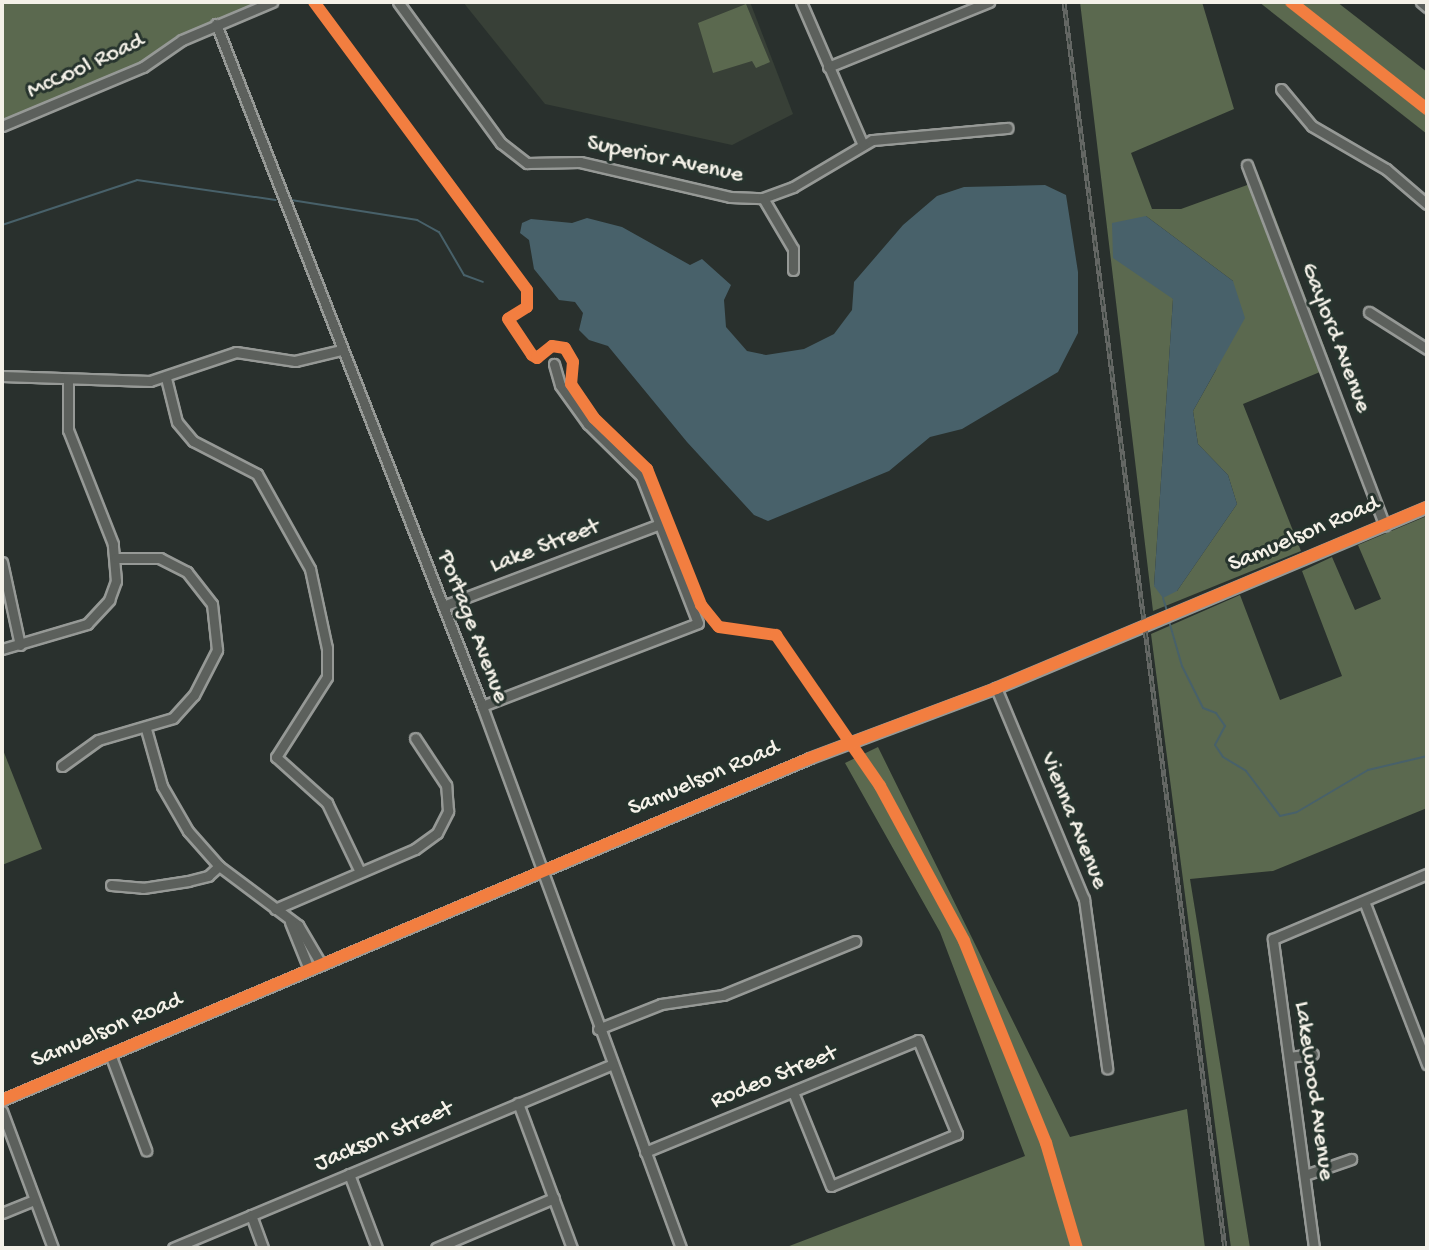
<!DOCTYPE html>
<html>
<head>
<meta charset="utf-8">
<style>
  body { margin:0 }
  #map { position:relative; width:1429px; height:1250px; overflow:hidden; background:#29302d; font-family:"Gochi Hand",sans-serif }
  div>[style] { position:absolute }
  [style*='--x'] { left:calc(var(--x)*1px); top:calc(var(--y)*1px); width:calc(var(--w)*1px); rotate:calc(var(--a)*1deg) }
  .built>* { inset:0; background:#384037 }
  .green>* { inset:0; background:#5b694f }
  .water>* { inset:0; background:#48616a }
  .stream>* { height:2px; margin:-1px; padding:0 1px; transform-origin:1px; border-radius:1px; background:#48616a }
  .roads { filter:drop-shadow(2px 0 #969996) drop-shadow(-2px 0 #969996) drop-shadow(0 2px #969996) drop-shadow(0 -2px #969996) }
  .minor>* { height:9px; margin:-4.5px; padding:0 4.5px; transform-origin:4.5px; border-radius:4.5px; background:#5c605c }
  .rail>* { height:5px; margin-top:-2.5px; transform-origin:0; background:repeating-linear-gradient(90deg,#26332d 0 6px,#646764 0 12px); box-sizing:border-box; border-block:2px solid #646764 }
  .cycleway>* { height:12px; margin:-6px; padding:0 6px; transform-origin:6px; border-radius:6px; background:#f27e40 }
  span { translate:-50% -50%; white-space:nowrap; text-align:center; line-height:1.15; -webkit-text-stroke:6px #26332d; paint-order:stroke }
  .street-label { font-size:24px; color:#f4f1e8 }
  .frame { position:absolute; inset:0; border:4px solid #f4f1e8; pointer-events:none }
</style>
</head>
<body>
<div id="map">
  <div class="built">
    <i style="clip-path:polygon(463px 2px,750px 2px,793px 114px,732px 145px,545px 104px)"></i>
  </div>
  <div class="green">
    <i style="clip-path:polygon(2px 2px,265px 2px,144px 62px,2px 121px)"></i>
    <i style="clip-path:polygon(evenodd,1080px 2px,1202px 2px,1234px 109px,1131px 153px,1152px 209px,1181px 209px,1261px 180px,1332px 367px,1243px 404px,1301px 551px,1153px 611px,1080px 2px,1146px 216px,1233px 281px,1216px 370px,1193px 411px,1198px 444px,1228px 475px,1237px 504px,1177px 591px,1154px 586px,1173px 299px,1146px 216px)"></i>
    <i style="clip-path:polygon(1259px 2px,1337px 2px,1427px 72px,1427px 134px)"></i>
    <i style="clip-path:polygon(746px 4px,770px 62px,756px 68px,752px 61px,713px 73px,698px 23px)"></i>
    <i style="clip-path:polygon(1427px 516px,1427px 808px,1273px 871px,1190px 879px,1250px 1248px,1231px 1248px,1151px 634px,1240px 595px,1280px 700px,1342px 676px,1302px 571px,1332px 557px,1355px 610px,1381px 599px,1358px 545px)"></i>
    <i style="clip-path:polygon(878px 747px,1070px 1137px,1187px 1109px,1205px 1248px,784px 1248px,1025px 1156px,940px 932px,845px 763px)"></i>
    <i style="clip-path:polygon(3px 750px,42px 849px,2px 865px,2px 751px)"></i>
  </div>
  <div class="water">
    <i style="clip-path:polygon(1045px 185px,1066px 195px,1078px 272px,1078px 333px,1058px 372px,962px 429px,930px 437px,889px 471px,768px 521px,754px 515px,687px 442px,608px 346px,589px 340px,579px 330px,583px 313px,575px 302px,559px 300px,534px 269px,529px 240px,520px 233px,522px 223px,531px 219px,572px 223px,587px 218px,622px 227px,690px 265px,702px 259px,731px 285px,724px 300px,726px 327px,747px 351px,766px 355px,804px 349px,834px 334px,852px 310px,854px 282px,903px 225px,937px 196px,964px 187px)"></i>
    <i style="clip-path:polygon(1146px 216px,1233px 281px,1245px 318px,1193px 411px,1198px 444px,1228px 475px,1237px 504px,1177px 591px,1163px 598px,1154px 586px,1173px 299px,1113px 258px,1112px 223px)"></i>
  </div>
  <div class="stream">
    <i style="--x:291;--y:200;--w:128;--a:9"></i>
    <i style="--x:417;--y:220;--w:25;--a:29"></i>
    <i style="--x:439;--y:232;--w:50;--a:59.8"></i>
    <i style="--x:464;--y:275;--w:20;--a:20"></i>
    <i style="--x:2;--y:225;--w:142;--a:-18.4"></i>
    <i style="--x:137;--y:180;--w:140;--a:8.2"></i>
    <i style="--x:1163;--y:598;--w:14;--a:73"></i>
    <i style="--x:1169;--y:621;--w:47;--a:73.9"></i>
    <i style="--x:1182;--y:666;--w:47;--a:63.4"></i>
    <i style="--x:1203;--y:708;--w:14;--a:21"></i>
    <i style="--x:1216;--y:713;--w:16;--a:55"></i>
    <i style="--x:1225;--y:726;--w:21;--a:118"></i>
    <i style="--x:1215;--y:745;--w:14;--a:56"></i>
    <i style="--x:1223;--y:757;--w:27;--a:31"></i>
    <i style="--x:1246;--y:771;--w:56;--a:52.9"></i>
    <i style="--x:1280;--y:816;--w:17;--a:-13"></i>
    <i style="--x:1297;--y:812;--w:82;--a:-30.6"></i>
    <i style="--x:1368;--y:770;--w:61;--a:-13.3"></i>
  </div>
  <div class="roads">
    <div class="minor">
      <i style="--x:398;--y:2;--w:175;--a:53.9"></i>
      <i style="--x:501;--y:143;--w:33;--a:38"></i>
      <i style="--x:527;--y:163;--w:53;--a:-1.1"></i>
      <i style="--x:580;--y:162;--w:154;--a:13.1"></i>
      <i style="--x:730;--y:197;--w:33;--a:2"></i>
      <i style="--x:763;--y:198;--w:32;--a:-20"></i>
      <i style="--x:793;--y:187;--w:92;--a:-30.7"></i>
      <i style="--x:872;--y:140;--w:136;--a:-5.1"></i>
      <i style="--x:801;--y:2;--w:154;--a:66.6"></i>
      <i style="--x:1421;--y:2;--w:8;--a:40"></i>
      <i style="--x:216;--y:24;--w:732;--a:68.69"></i>
      <i style="--x:482;--y:706;--w:577;--a:69.84"></i>
      <i style="--x:828;--y:67;--w:174;--a:-22"></i>
      <i style="--x:1281;--y:89;--w:48;--a:50"></i>
      <i style="--x:1312;--y:126;--w:86;--a:30.2"></i>
      <i style="--x:1386;--y:169;--w:54;--a:40.5"></i>
      <i style="--x:2;--y:126;--w:153;--a:-22.7"></i>
      <i style="--x:143;--y:67;--w:47;--a:-34.7"></i>
      <i style="--x:182;--y:40;--w:98;--a:-22.9"></i>
      <i style="--x:1247;--y:165;--w:386;--a:69.1"></i>
      <i style="--x:763;--y:198;--w:59;--a:59.5"></i>
      <i style="--x:793;--y:249;--w:21;--a:90"></i>
      <i style="--x:1369;--y:312;--w:69;--a:32.5"></i>
      <i style="--x:2;--y:376;--w:148;--a:1.9"></i>
      <i style="--x:150;--y:381;--w:91;--a:-18.6"></i>
      <i style="--x:236;--y:352;--w:60;--a:8.7"></i>
      <i style="--x:295;--y:361;--w:47;--a:-13.4"></i>
      <i style="--x:166;--y:378;--w:45;--a:76"></i>
      <i style="--x:177;--y:422;--w:25;--a:50"></i>
      <i style="--x:193;--y:441;--w:72;--a:27.3"></i>
      <i style="--x:257;--y:474;--w:109;--a:60.8"></i>
      <i style="--x:310;--y:569;--w:81;--a:77.9"></i>
      <i style="--x:327;--y:648;--w:29;--a:90"></i>
      <i style="--x:327;--y:677;--w:95;--a:122.5"></i>
      <i style="--x:276;--y:757;--w:69;--a:42"></i>
      <i style="--x:327;--y:803;--w:76;--a:64.4"></i>
      <i style="--x:2;--y:562;--w:85;--a:77.8"></i>
      <i style="--x:443;--y:606;--w:232;--a:-20.7"></i>
      <i style="--x:2;--y:649;--w:89;--a:-16.4"></i>
      <i style="--x:87;--y:624;--w:33;--a:-47"></i>
      <i style="--x:109;--y:600;--w:20;--a:-70"></i>
      <i style="--x:116;--y:581;--w:37;--a:-95"></i>
      <i style="--x:113;--y:544;--w:123;--a:-111.5"></i>
      <i style="--x:68;--y:430;--w:51;--a:-90"></i>
      <i style="--x:996;--y:688;--w:229;--a:67.4"></i>
      <i style="--x:1084;--y:899;--w:171;--a:82.2"></i>
      <i style="--x:482;--y:706;--w:231;--a:-21"></i>
      <i style="--x:698;--y:623;--w:158;--a:-111.2"></i>
      <i style="--x:641;--y:476;--w:74;--a:-135.5"></i>
      <i style="--x:588;--y:424;--w:48;--a:-125.7"></i>
      <i style="--x:560;--y:385;--w:22;--a:-106"></i>
      <i style="--x:146;--y:729;--w:59;--a:74.3"></i>
      <i style="--x:162;--y:786;--w:52;--a:60"></i>
      <i style="--x:188;--y:831;--w:47;--a:48.5"></i>
      <i style="--x:219;--y:866;--w:99;--a:36.8"></i>
      <i style="--x:298;--y:925;--w:45;--a:59.5"></i>
      <i style="--x:62;--y:766;--w:44;--a:-35.8"></i>
      <i style="--x:98;--y:740;--w:78;--a:-16.3"></i>
      <i style="--x:173;--y:718;--w:31;--a:-48"></i>
      <i style="--x:194;--y:695;--w:51;--a:-62.9"></i>
      <i style="--x:217;--y:650;--w:46;--a:-96.2"></i>
      <i style="--x:212;--y:604;--w:41;--a:-128"></i>
      <i style="--x:187;--y:572;--w:30;--a:-153"></i>
      <i style="--x:160;--y:558;--w:44;--a:180"></i>
      <i style="--x:111;--y:885;--w:32;--a:5"></i>
      <i style="--x:143;--y:888;--w:46;--a:-8.8"></i>
      <i style="--x:188;--y:881;--w:21;--a:-14"></i>
      <i style="--x:208;--y:876;--w:15;--a:-42"></i>
      <i style="--x:1364;--y:901;--w:175;--a:68.9"></i>
      <i style="--x:275;--y:909;--w:152;--a:-23.2"></i>
      <i style="--x:415;--y:849;--w:27;--a:-36"></i>
      <i style="--x:437;--y:833;--w:25;--a:-63"></i>
      <i style="--x:448;--y:811;--w:26;--a:-94"></i>
      <i style="--x:446;--y:785;--w:56;--a:-123.4"></i>
      <i style="--x:290;--y:922;--w:51;--a:68"></i>
      <i style="--x:598;--y:1029;--w:68;--a:-21.6"></i>
      <i style="--x:661;--y:1004;--w:63;--a:-8.3"></i>
      <i style="--x:723;--y:995;--w:143;--a:-22.2"></i>
      <i style="--x:110;--y:1054;--w:103;--a:69.4"></i>
      <i style="--x:1289;--y:1057;--w:24;--a:-7"></i>
      <i style="--x:2;--y:1100;--w:877;--a:-22.94"></i>
      <i style="--x:810;--y:758;--w:199;--a:-20.6"></i>
      <i style="--x:996;--y:688;--w:467;--a:-22.8"></i>
      <i style="--x:518;--y:1103;--w:155;--a:69.6"></i>
      <i style="--x:2;--y:1111;--w:146;--a:69.6"></i>
      <i style="--x:645;--y:1152;--w:295;--a:-22.3"></i>
      <i style="--x:918;--y:1040;--w:102;--a:67.5"></i>
      <i style="--x:957;--y:1134;--w:136;--a:157.6"></i>
      <i style="--x:831;--y:1186;--w:101;--a:-112"></i>
      <i style="--x:349;--y:1174;--w:79;--a:69.3"></i>
      <i style="--x:1305;--y:1175;--w:49;--a:-19.2"></i>
      <i style="--x:2;--y:1213;--w:35;--a:-22"></i>
      <i style="--x:251;--y:1215;--w:35;--a:70"></i>
      <i style="--x:173;--y:1248;--w:476;--a:-22.7"></i>
      <i style="--x:436;--y:1248;--w:128;--a:-23"></i>
      <i style="--x:1314;--y:1248;--w:312;--a:-97.6"></i>
      <i style="--x:1273;--y:939;--w:167;--a:-22.9"></i>
    </div>
  </div>
  <div class="rail">
    <i style="--x:1064;--y:2;--w:1256;--a:82.64"></i>
  </div>
  <div class="cycleway">
    <i style="--x:314;--y:2;--w:358;--a:53.5"></i>
    <i style="--x:527;--y:290;--w:17;--a:90"></i>
    <i style="--x:527;--y:307;--w:22;--a:148"></i>
    <i style="--x:508;--y:319;--w:43;--a:56.3"></i>
    <i style="--x:532;--y:355;--w:6;--a:31"></i>
    <i style="--x:537;--y:358;--w:19;--a:-39"></i>
    <i style="--x:552;--y:346;--w:13;--a:9"></i>
    <i style="--x:565;--y:348;--w:16;--a:60"></i>
    <i style="--x:573;--y:362;--w:22;--a:95"></i>
    <i style="--x:571;--y:384;--w:41;--a:55.9"></i>
    <i style="--x:594;--y:418;--w:74;--a:43.9"></i>
    <i style="--x:647;--y:469;--w:146;--a:68.3"></i>
    <i style="--x:701;--y:605;--w:28;--a:51"></i>
    <i style="--x:719;--y:627;--w:58;--a:8"></i>
    <i style="--x:776;--y:635;--w:183;--a:55.4"></i>
    <i style="--x:880;--y:786;--w:176;--a:61.5"></i>
    <i style="--x:964;--y:941;--w:218;--a:67.9"></i>
    <i style="--x:1046;--y:1143;--w:109;--a:73.6"></i>
    <i style="--x:1291;--y:2;--w:173;--a:38.2"></i>
    <i style="--x:2;--y:1100;--w:877;--a:-22.94"></i>
    <i style="--x:810;--y:758;--w:199;--a:-20.6"></i>
    <i style="--x:996;--y:688;--w:467;--a:-22.8"></i>
  </div>
  <div class="street-label">
    <span style="left:86px;top:67px;rotate:-25deg">McCool Road</span>
    <span style="left:665px;top:160px;rotate:12deg">Superior Avenue</span>
    <span style="left:1335px;top:338px;rotate:69deg">Gaylord Avenue</span>
    <span style="left:1304px;top:535px;rotate:-23deg">Samuelson Road</span>
    <span style="left:545px;top:547px;rotate:-21deg">Lake Street</span>
    <span style="left:472px;top:627px;rotate:69deg">Portage Avenue</span>
    <span style="left:704px;top:779px;rotate:-23deg">Samuelson Road</span>
    <span style="left:1073px;top:821px;rotate:68deg">Vienna Avenue</span>
    <span style="left:107px;top:1031px;rotate:-23deg">Samuelson Road</span>
    <span style="left:774px;top:1078px;rotate:-22deg">Rodeo Street</span>
    <span style="left:1313px;top:1091px;rotate:82deg">Lakewood Avenue</span>
    <span style="left:384px;top:1137px;rotate:-23deg">Jackson Street</span>
  </div>
  <div class="frame"></div>
</div>
</body>
</html>
